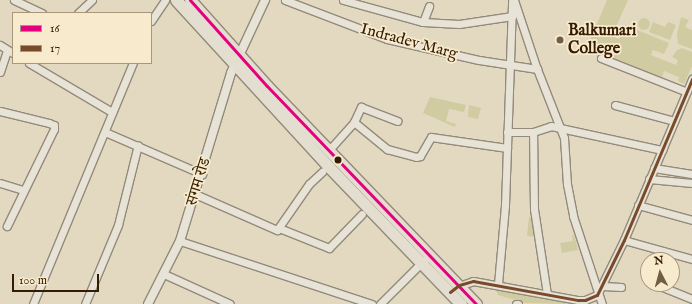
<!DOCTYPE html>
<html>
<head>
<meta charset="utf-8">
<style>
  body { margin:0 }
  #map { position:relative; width:692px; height:304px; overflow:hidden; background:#e3d9c1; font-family:"IM FELL English","Noto Serif Devanagari",serif }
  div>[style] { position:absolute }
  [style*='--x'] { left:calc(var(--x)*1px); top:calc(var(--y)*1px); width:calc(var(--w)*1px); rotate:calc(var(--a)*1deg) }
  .green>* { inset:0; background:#d1cba1 }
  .round { border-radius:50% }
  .roads { filter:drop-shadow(1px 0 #938a7a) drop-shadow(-1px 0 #938a7a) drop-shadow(0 1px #938a7a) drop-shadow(0 -1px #938a7a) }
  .minor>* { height:7px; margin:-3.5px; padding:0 3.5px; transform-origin:3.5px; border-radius:3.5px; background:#e8e3d7 }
  .tertiary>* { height:8px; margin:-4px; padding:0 4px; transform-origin:4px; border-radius:4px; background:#e8e3d7 }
  .trunk>* { height:11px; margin:-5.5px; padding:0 5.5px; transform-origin:5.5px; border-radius:5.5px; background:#e4ded0 }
  .bus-1>* { height:3px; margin:-1.5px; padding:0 1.5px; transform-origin:1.5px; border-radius:1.5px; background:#e5007d }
  .bus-2>* { height:3px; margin:-1.5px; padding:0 1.5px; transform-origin:1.5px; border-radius:1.5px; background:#7a4b2a }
  .dots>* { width:11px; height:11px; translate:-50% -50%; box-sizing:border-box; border:2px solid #f7eacd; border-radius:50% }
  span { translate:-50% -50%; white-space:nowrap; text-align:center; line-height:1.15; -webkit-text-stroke:3.5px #f7eacd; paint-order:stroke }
  .poi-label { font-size:16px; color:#341b01; font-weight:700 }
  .left { translate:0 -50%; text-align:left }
  .street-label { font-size:16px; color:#341b01 }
  .legend { position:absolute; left:12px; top:12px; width:140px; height:52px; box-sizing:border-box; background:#f7eacd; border:1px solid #a9977b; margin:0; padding:5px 7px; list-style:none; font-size:12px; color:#341b01 }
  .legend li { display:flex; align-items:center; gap:8px; height:20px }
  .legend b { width:20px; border:1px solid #a9977b }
  .north { position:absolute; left:640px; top:252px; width:40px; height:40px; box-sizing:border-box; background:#f7eacd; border:1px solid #a9977b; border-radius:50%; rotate:354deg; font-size:11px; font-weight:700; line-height:16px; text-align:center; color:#341b01 }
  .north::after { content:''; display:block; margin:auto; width:14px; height:18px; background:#715e44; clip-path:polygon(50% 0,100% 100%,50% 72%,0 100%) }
  .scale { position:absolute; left:12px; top:274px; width:87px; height:18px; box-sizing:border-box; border:2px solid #341b01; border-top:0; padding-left:5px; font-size:12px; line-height:14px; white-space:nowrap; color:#341b01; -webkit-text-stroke:3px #f7eacd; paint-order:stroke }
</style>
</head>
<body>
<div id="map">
  <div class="green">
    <i style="clip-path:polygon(607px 0,628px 0,612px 36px,619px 39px,625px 25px,669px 43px,664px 54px,653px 50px,651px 55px,676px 65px,678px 60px,672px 57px,677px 50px,682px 48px,692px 52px,692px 66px,684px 84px,678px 81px,679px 77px,664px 71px,662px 77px,657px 75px,656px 78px,602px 57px,599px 52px,587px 47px)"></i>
    <i style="clip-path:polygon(681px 17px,689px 20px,685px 27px,692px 30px,692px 49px,678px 44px,677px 35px)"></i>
    <i class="round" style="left:638px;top:18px;width:12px;height:12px"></i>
    <i style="clip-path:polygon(653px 22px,665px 27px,668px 22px,676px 25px,670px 40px,649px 32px)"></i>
    <i style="clip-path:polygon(430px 97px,466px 105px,464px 112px,449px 109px,446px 121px,456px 124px,455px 127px,423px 113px)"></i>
    <i style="clip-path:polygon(469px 105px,481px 108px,478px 119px,468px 117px)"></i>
    <i style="clip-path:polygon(529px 217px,533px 217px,536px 237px,527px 236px)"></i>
    <i style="clip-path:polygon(572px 235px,574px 235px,578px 250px,562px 253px,560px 243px,573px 241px)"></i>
    <i style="clip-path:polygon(495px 287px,557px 301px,571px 304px,525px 303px,498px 295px)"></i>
  </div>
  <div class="roads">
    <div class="minor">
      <i style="--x:14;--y:0;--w:31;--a:25"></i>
      <i style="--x:285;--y:0;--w:109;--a:20.9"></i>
      <i style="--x:387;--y:39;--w:94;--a:12.9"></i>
      <i style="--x:479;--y:60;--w:59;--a:8.8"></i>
      <i style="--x:343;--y:0;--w:83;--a:15.4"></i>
      <i style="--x:423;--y:22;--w:36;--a:3"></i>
      <i style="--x:459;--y:24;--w:54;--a:-8.6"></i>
      <i style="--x:514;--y:0;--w:73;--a:71.6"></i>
      <i style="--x:537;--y:69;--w:74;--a:68.6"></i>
      <i style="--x:564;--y:138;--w:46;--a:86.3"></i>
      <i style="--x:567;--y:184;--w:33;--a:79"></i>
      <i style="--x:573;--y:216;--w:93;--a:71.8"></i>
      <i style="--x:78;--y:13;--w:19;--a:-43"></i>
      <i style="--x:151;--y:21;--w:25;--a:-56"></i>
      <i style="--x:423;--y:22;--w:17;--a:-69"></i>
      <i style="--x:0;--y:45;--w:15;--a:32"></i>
      <i style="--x:601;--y:58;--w:92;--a:21.6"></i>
      <i style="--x:29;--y:63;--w:96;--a:30.6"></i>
      <i style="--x:0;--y:72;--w:23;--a:-72"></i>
      <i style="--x:615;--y:105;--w:61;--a:15.2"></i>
      <i style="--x:0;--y:111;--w:50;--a:13.8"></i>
      <i style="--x:49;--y:123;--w:5;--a:22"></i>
      <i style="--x:54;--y:125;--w:4;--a:90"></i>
      <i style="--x:54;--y:129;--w:108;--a:115.9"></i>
      <i style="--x:354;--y:122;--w:43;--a:39.3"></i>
      <i style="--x:387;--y:149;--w:30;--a:15"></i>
      <i style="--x:416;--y:157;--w:4;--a:-14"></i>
      <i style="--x:420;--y:156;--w:22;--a:-60"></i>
      <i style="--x:431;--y:137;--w:77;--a:8.2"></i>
      <i style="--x:105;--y:132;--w:106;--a:23.4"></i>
      <i style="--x:507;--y:132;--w:26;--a:0"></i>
      <i style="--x:329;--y:150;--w:38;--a:-48"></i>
      <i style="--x:354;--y:122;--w:17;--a:-65"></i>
      <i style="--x:361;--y:107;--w:39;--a:21"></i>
      <i style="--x:654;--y:168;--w:38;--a:9"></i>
      <i style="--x:649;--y:179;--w:43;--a:5.3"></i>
      <i style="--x:0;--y:183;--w:24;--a:17"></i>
      <i style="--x:195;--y:194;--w:90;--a:23.7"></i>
      <i style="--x:277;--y:230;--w:56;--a:-55.2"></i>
      <i style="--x:309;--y:184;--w:18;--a:-43"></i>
      <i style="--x:638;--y:205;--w:56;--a:15.5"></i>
      <i style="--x:279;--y:228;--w:54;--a:21.8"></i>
      <i style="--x:329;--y:248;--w:47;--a:-45.9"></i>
      <i style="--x:624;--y:240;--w:71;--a:15.6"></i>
      <i style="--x:180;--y:241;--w:202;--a:18.2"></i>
      <i style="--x:660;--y:260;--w:9;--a:-77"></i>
      <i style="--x:164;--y:274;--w:72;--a:24.4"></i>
      <i style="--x:498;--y:284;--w:79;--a:-84.9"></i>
      <i style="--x:505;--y:205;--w:205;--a:-88"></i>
      <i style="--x:655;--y:284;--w:40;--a:22"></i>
      <i style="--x:603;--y:286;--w:18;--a:3"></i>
      <i style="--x:456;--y:287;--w:18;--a:-19"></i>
      <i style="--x:473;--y:281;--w:107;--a:10.3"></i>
      <i style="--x:578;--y:300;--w:7;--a:0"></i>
      <i style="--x:585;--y:300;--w:13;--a:-23"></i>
      <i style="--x:597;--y:295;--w:61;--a:-63.9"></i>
      <i style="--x:624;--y:240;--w:175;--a:-67.1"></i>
      <i style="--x:547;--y:294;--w:86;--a:-98.7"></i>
      <i style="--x:534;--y:209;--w:77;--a:-90.7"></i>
      <i style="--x:533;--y:132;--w:19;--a:-18"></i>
      <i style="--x:551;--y:126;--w:114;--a:12.2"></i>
      <i style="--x:33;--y:304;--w:261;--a:-67.5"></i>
      <i style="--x:85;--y:304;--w:86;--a:-67.3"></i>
      <i style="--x:118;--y:225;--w:82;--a:-76"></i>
      <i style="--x:380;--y:304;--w:62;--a:-45"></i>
      <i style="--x:516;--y:304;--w:2;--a:0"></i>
    </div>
    <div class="tertiary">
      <i style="--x:148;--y:304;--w:71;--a:-63.1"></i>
      <i style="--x:180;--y:241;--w:176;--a:-73.1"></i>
      <i style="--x:231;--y:73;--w:81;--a:-65"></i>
    </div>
    <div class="trunk">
      <i style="--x:176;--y:0;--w:225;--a:47.5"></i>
      <i style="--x:328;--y:166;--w:192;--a:46.1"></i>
      <i style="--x:190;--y:0;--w:115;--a:48.2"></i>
      <i style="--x:267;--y:86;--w:302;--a:46.2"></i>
    </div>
  </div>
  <div class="bus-1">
    <i style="--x:190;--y:0;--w:115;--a:48.2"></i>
    <i style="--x:267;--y:86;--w:302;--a:46.2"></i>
  </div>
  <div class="bus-2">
    <i style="--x:450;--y:292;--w:11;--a:-38"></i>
    <i style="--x:459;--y:285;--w:15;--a:-16"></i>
    <i style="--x:473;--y:281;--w:107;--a:10.3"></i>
    <i style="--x:578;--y:300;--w:7;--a:0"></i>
    <i style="--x:585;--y:300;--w:13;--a:-23"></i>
    <i style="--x:597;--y:295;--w:61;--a:-63.9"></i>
    <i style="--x:624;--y:240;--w:175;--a:-67.1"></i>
  </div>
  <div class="dots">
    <i style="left:560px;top:40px;background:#715e44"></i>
    <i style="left:338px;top:160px;background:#341b01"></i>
  </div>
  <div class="poi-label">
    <span class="left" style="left:568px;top:40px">Balkumari<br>College</span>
  </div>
  <div class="street-label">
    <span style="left:409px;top:42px;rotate:15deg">Indradev Marg</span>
    <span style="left:199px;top:182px;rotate:-73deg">संगम रोड</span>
  </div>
  <ul class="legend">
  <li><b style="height:5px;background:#e5007d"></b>16</li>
  <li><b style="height:5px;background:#7a4b2a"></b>17</li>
  </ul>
  <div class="north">N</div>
  <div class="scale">100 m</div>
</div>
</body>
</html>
